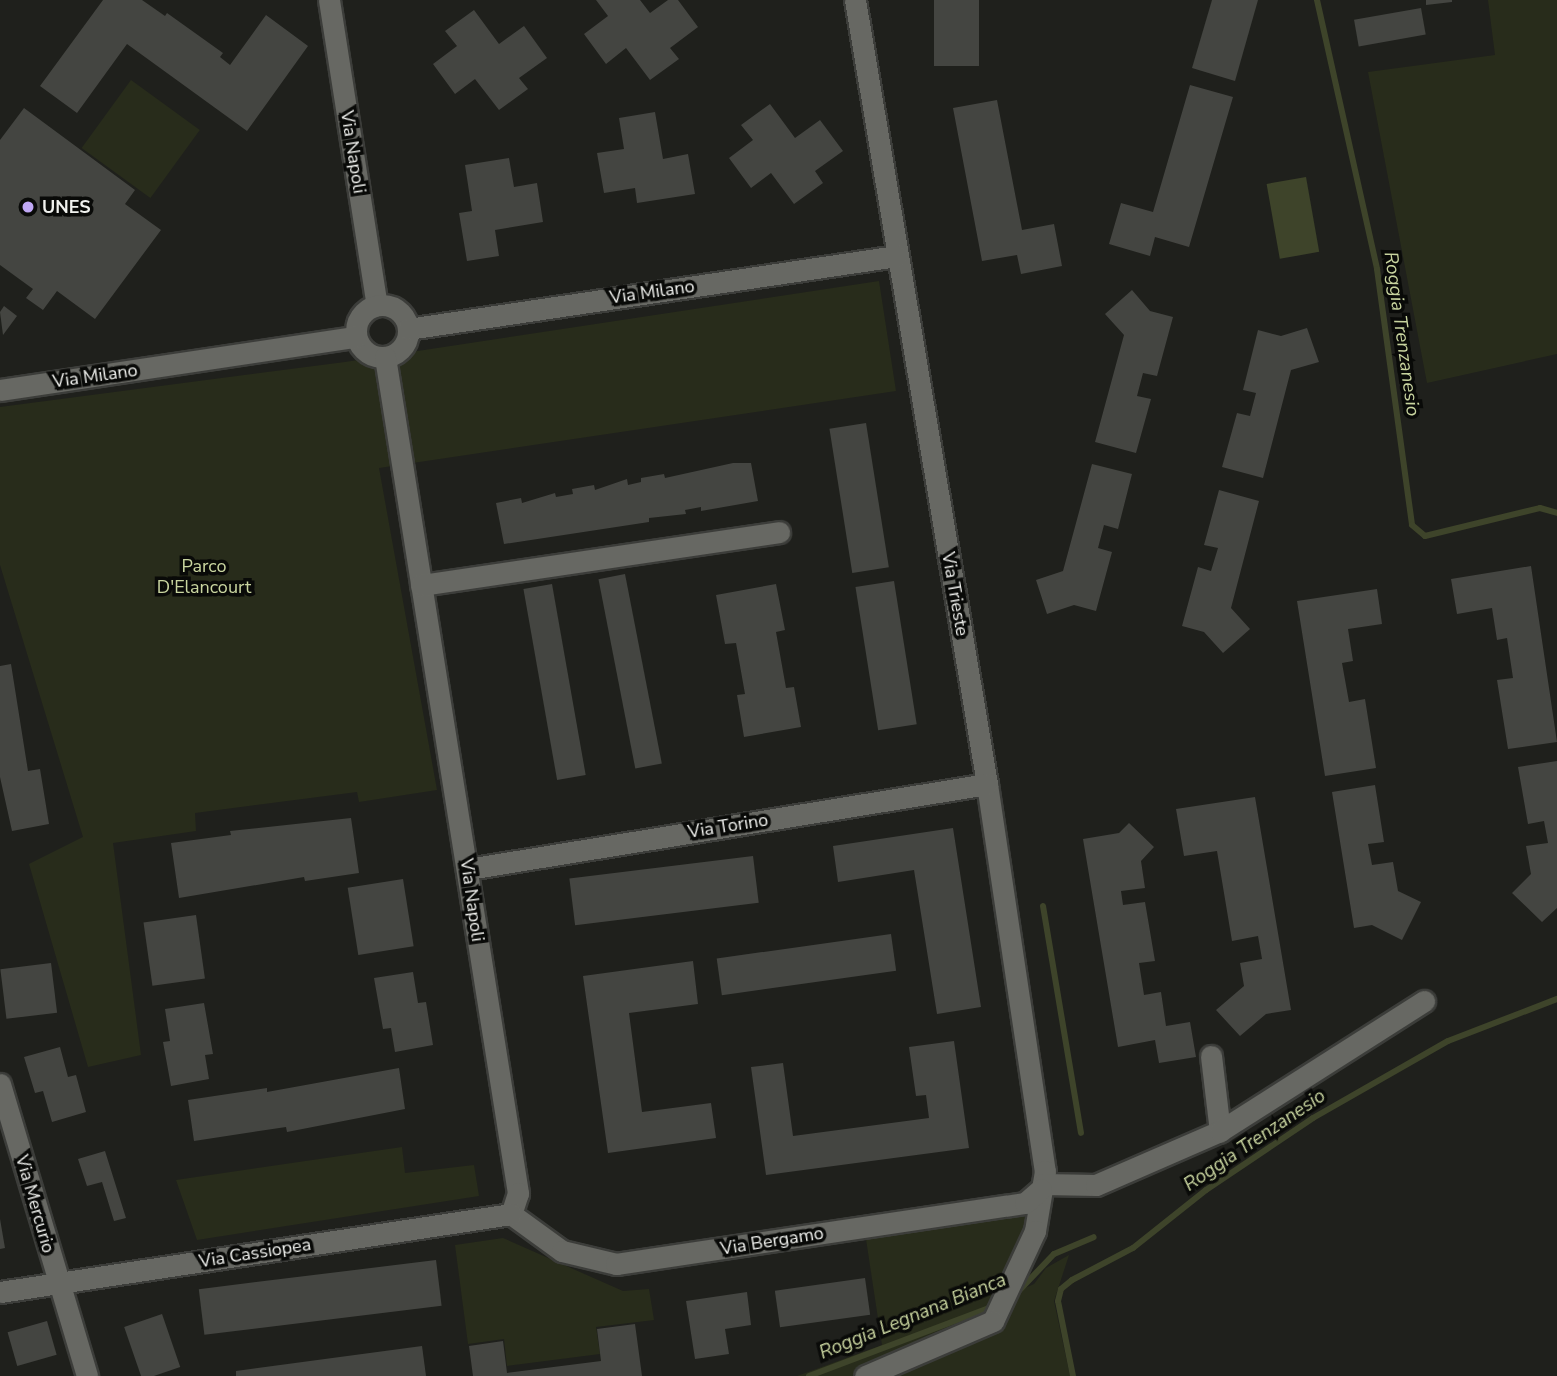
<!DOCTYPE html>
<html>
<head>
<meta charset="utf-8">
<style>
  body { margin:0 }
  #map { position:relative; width:1557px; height:1376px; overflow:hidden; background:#1f201c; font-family:"Nunito Sans",sans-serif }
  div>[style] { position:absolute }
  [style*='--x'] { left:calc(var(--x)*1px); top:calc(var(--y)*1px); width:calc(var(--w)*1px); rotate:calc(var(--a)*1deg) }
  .green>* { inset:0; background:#282c1b; transform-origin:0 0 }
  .water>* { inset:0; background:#3e442a; transform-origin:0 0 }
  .stream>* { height:6px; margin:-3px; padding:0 3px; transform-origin:3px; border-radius:3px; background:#3e442a }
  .building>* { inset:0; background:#444541; transform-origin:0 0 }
  .roads { filter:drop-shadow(2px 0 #3c3d3a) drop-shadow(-2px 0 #3c3d3a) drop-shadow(0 2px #3c3d3a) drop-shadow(0 -2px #3c3d3a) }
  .minor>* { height:21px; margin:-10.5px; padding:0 10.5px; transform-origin:10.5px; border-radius:10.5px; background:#676863 }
  .minor>.ring { margin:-10.5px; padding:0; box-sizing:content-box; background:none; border:21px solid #676863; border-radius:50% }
  .dots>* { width:19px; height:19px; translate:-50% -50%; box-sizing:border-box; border:4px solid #090a08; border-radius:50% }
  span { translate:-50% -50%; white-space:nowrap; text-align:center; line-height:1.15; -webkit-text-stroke:7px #090a08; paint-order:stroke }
  .street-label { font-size:18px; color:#f0f1ee }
  .poi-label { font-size:18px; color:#f0f1ee; font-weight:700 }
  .left { translate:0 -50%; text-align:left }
  .park-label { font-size:18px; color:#cad6a0 }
  .water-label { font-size:19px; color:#c8d49f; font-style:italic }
</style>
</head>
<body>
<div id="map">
  <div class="green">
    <i style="clip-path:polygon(1488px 0,1557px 0,1557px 354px,1427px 383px,1368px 72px,1495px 55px)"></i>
    <i style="left:131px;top:80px;width:85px;height:84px;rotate:36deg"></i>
    <i style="clip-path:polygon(879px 281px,896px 391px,379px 468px,437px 790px,359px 802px,357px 792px,195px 813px,196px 831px,113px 843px,141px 1055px,88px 1067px,29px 864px,83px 837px,0 565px,0 407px,345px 362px)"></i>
    <i style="clip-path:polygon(402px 1147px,405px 1173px,474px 1165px,479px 1196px,197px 1240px,176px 1180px)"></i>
    <i style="clip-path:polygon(1037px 1212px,996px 1301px,1034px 1284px,1046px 1268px,1069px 1255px,1054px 1301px,1070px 1376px,797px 1376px,882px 1345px,866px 1239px)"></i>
    <i style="clip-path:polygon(503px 1238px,623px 1291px,649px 1289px,654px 1320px,596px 1327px,600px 1354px,507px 1366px,504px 1339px,468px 1344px,455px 1245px)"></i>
  </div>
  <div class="water">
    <i style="left:1306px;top:177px;width:76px;height:40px;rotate:80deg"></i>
  </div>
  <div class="stream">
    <i style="--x:1317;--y:0;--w:276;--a:77.4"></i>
    <i style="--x:1377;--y:269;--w:258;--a:82.2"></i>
    <i style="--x:1412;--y:525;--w:17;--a:40"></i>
    <i style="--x:1425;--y:536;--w:118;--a:-13.7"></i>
    <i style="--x:1540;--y:508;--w:18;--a:16"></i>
    <i style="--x:1043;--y:906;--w:230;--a:80.5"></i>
    <i style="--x:1013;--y:1297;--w:59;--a:-46.4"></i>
    <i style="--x:1054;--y:1254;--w:43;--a:-23"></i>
    <i style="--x:809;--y:1376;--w:198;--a:-20.7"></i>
    <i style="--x:1073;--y:1376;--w:76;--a:-101.3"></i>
    <i style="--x:1058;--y:1301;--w:12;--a:-76"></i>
    <i style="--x:1061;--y:1289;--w:14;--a:-39"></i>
    <i style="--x:1072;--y:1280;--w:69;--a:-27.7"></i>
    <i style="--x:1133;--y:1248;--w:93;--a:-38.5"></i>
    <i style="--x:1206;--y:1190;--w:129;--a:-33.9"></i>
    <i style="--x:1313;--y:1118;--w:155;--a:-29.7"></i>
    <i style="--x:1448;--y:1041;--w:117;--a:-21.1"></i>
  </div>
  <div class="building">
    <i style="clip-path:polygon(103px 0,142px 0,165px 16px,167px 13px,223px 53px,220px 57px,230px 65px,266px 15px,308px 46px,247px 131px,127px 44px,77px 113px,40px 86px)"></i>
    <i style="clip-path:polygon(596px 0,640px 0,650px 13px,668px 0,678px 0,698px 27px,670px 48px,679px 59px,650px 80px,626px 48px,606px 64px,584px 34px,608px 16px)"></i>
    <i style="left:934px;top:0;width:45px;height:66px"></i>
    <i style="clip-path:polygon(1212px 0,1258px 0,1235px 81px,1192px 68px)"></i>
    <i style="clip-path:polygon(1426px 0,1452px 0,1452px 2px,1426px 5px)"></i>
    <i style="left:1421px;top:8px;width:27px;height:68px;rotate:80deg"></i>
    <i style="clip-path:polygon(474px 10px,499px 44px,524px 26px,547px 58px,519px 78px,528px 89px,499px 110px,475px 79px,455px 94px,433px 64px,457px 46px,445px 31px)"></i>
    <i style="clip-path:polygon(1190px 85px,1233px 97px,1189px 247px,1155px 237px,1150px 256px,1109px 244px,1121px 203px,1153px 212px)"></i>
    <i style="clip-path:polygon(997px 100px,1022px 230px,1054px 224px,1062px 266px,1021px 274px,1017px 255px,982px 261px,953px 108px)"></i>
    <i style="clip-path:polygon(770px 104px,795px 138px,820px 120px,843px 151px,815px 171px,823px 183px,794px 204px,771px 173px,751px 188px,729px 158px,753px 140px,741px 125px)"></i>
    <i style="clip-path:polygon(24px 108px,135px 190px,125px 204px,161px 230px,95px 319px,57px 291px,43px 310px,26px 298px,33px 289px,0 265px,0 140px)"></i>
    <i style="clip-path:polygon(655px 112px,663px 159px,688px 154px,695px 194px,637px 203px,635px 188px,604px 193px,597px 153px,624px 149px,619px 118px)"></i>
    <i style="clip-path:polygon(509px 158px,514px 187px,537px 183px,543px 222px,495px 230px,499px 256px,467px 261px,459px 213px,472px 211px,465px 165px)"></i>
    <i style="clip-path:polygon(1132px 290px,1150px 311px,1173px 317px,1157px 376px,1143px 373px,1137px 396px,1151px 399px,1136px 453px,1095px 442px,1124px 335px,1105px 314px)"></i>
    <i style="clip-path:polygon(4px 306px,17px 316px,3px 335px,0 312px)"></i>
    <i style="clip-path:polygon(1307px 328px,1319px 362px,1291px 370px,1263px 478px,1222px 467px,1237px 413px,1250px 416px,1256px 393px,1243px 390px,1258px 330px,1281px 336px)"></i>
    <i style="left:866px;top:423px;width:146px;height:37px;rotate:81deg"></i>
    <i style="clip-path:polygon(733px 463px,751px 463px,758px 501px,701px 511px,701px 507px,685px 510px,686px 514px,649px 518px,649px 522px,504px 544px,496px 503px,521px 498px,522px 503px,555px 493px,556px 497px,573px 494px,572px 489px,594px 485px,595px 490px,627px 479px,628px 485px,641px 482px,641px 478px,664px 474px,665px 478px)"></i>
    <i style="clip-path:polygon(1092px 464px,1132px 474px,1118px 529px,1104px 525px,1098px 548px,1112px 552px,1096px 611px,1074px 605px,1047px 614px,1036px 580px,1063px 571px)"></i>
    <i style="clip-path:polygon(1219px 490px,1259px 501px,1231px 608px,1250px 629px,1223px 653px,1204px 632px,1182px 626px,1198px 567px,1211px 571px,1218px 548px,1204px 545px)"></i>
    <i style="clip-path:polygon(1531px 566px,1557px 742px,1508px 749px,1497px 680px,1513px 678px,1507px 638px,1497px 640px,1492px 608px,1457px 614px,1451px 579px)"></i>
    <i style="left:625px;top:574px;width:193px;height:27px;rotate:79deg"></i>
    <i style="left:894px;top:581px;width:145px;height:39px;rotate:81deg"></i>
    <i style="left:552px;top:584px;width:194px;height:29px;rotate:80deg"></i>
    <i style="clip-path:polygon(776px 584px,785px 630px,776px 632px,786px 688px,794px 687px,801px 727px,744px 737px,737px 695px,745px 694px,736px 643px,725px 644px,716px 595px)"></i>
    <i style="clip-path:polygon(1377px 589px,1382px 624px,1348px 629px,1353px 661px,1342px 663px,1349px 702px,1365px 699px,1376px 768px,1325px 776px,1297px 601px)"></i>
    <i style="clip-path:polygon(11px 664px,28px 771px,40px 769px,49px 824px,12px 831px,0 777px,0 666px)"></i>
    <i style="clip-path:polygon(1557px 761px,1557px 908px,1542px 922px,1512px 893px,1531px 874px,1526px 846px,1548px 843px,1544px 821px,1528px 824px,1518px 767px)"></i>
    <i style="clip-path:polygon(1375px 785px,1384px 842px,1368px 844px,1372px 865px,1393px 862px,1398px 891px,1421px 902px,1402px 940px,1372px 925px,1354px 928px,1332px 792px)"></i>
    <i style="clip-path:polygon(1255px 797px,1291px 1010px,1266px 1014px,1240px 1036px,1216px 1010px,1244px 986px,1240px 963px,1262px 959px,1258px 936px,1232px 941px,1217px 851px,1184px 856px,1176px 809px)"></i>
    <i style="clip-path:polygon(351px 818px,359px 873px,305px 881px,304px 877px,179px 898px,171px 843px,231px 835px,230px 831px)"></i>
    <i style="clip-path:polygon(1129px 823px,1154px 847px,1141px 861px,1145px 888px,1121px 891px,1123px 905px,1145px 902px,1155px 961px,1139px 963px,1144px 995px,1161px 992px,1166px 1026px,1190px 1022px,1196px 1057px,1159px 1063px,1155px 1040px,1118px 1047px,1083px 839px,1119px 833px)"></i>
    <i style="clip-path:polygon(953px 828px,981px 1007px,937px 1014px,914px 870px,838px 882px,833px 846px)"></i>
    <i style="left:753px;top:856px;width:47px;height:185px;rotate:83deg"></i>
    <i style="left:403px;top:879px;width:68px;height:56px;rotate:81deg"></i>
    <i style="left:196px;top:915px;width:64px;height:53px;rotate:82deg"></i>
    <i style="left:891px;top:934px;width:37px;height:176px;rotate:82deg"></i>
    <i style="clip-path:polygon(693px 961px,698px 1004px,629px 1013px,642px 1112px,711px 1103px,716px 1138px,608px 1153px,583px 976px)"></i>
    <i style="left:51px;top:963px;width:50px;height:51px;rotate:83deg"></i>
    <i style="clip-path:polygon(413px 972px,418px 1003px,426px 1002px,433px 1045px,395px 1052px,391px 1028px,383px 1029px,374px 978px)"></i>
    <i style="clip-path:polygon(204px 1003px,213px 1054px,205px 1055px,209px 1079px,171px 1086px,163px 1042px,170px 1041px,165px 1009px)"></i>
    <i style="clip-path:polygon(954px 1041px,969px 1148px,766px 1175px,751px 1067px,783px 1063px,793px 1136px,929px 1118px,926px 1095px,916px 1096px,909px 1047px)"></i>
    <i style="clip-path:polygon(60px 1047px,68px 1077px,76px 1075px,86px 1112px,52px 1122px,43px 1091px,35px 1093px,24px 1057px)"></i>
    <i style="clip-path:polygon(399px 1068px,405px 1109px,287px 1132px,286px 1127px,194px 1141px,188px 1100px,267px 1088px,267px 1092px)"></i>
    <i style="clip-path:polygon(105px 1151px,126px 1218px,114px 1221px,102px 1182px,87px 1186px,78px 1159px)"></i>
    <i style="clip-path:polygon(0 1219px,5px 1248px,0 1249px)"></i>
    <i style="left:436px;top:1260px;width:46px;height:239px;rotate:83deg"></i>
    <i style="left:865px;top:1278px;width:37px;height:91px;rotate:82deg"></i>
    <i style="clip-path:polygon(747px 1292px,751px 1325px,725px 1329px,729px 1354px,695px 1359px,686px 1301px)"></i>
    <i style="left:162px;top:1314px;width:56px;height:40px;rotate:71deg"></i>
    <i style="left:47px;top:1321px;width:35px;height:41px;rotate:74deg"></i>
    <i style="clip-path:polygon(635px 1324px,642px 1376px,473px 1376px,469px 1346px,503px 1341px,507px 1373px,601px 1361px,597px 1329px)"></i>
    <i style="clip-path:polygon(422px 1346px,426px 1376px,236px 1376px,236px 1371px)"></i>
  </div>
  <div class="roads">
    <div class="minor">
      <i style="--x:329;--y:0;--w:309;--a:81.1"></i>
      <i style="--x:855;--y:0;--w:795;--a:80.44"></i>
      <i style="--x:987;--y:784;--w:391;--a:81.5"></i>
      <i style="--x:1045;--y:1171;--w:61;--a:99.5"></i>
      <i style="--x:1035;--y:1231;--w:99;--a:115"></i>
      <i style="--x:993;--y:1321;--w:139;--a:156.7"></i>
      <i class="ring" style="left:356px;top:305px;width:31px;height:31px"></i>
      <i style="--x:408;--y:329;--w:494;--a:-8.5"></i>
      <i style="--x:385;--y:357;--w:847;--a:80.96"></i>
      <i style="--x:518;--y:1193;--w:22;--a:108"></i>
      <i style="--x:0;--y:390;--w:360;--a:-8.5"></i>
      <i style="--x:421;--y:585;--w:362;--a:-8.4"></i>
      <i style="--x:468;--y:869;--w:526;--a:-9.3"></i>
      <i style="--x:1211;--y:1056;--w:76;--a:83.2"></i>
      <i style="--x:0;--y:1084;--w:305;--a:73.4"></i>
      <i style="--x:1043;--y:1184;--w:53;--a:1.1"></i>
      <i style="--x:1096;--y:1185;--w:135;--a:-23.5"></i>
      <i style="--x:1220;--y:1131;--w:242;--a:-32.5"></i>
      <i style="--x:511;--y:1214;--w:63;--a:36"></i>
      <i style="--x:562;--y:1251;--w:56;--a:13.5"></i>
      <i style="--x:616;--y:1264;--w:414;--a:-8.5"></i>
      <i style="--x:1025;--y:1203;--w:21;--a:-41"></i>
      <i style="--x:0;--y:1292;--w:517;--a:-8.68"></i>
    </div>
  </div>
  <div class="dots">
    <i style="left:28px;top:207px;background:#c0a8f4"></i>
  </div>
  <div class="street-label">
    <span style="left:353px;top:152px;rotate:81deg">Via Napoli</span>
    <span style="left:652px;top:292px;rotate:-8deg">Via Milano</span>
    <span style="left:95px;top:376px;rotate:-8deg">Via Milano</span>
    <span style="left:955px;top:594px;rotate:80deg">Via Trieste</span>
    <span style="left:728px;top:826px;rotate:-9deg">Via Torino</span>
    <span style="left:472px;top:900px;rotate:82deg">Via Napoli</span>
    <span style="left:35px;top:1204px;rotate:74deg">Via Mercurio</span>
    <span style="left:772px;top:1241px;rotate:-9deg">Via Bergamo</span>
    <span style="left:255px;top:1253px;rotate:-9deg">Via Cassiopea</span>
  </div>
  <div class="poi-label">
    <span class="left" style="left:42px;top:207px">UNES</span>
  </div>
  <div class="park-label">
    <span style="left:204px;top:577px">Parco<br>D'Elancourt</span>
  </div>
  <div class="water-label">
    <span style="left:1401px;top:334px;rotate:82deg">Roggia Trenzanesio</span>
    <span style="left:1255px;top:1141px;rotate:-34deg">Roggia Trenzanesio</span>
    <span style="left:913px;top:1317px;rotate:-22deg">Roggia Legnana Bianca</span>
  </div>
</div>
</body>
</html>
